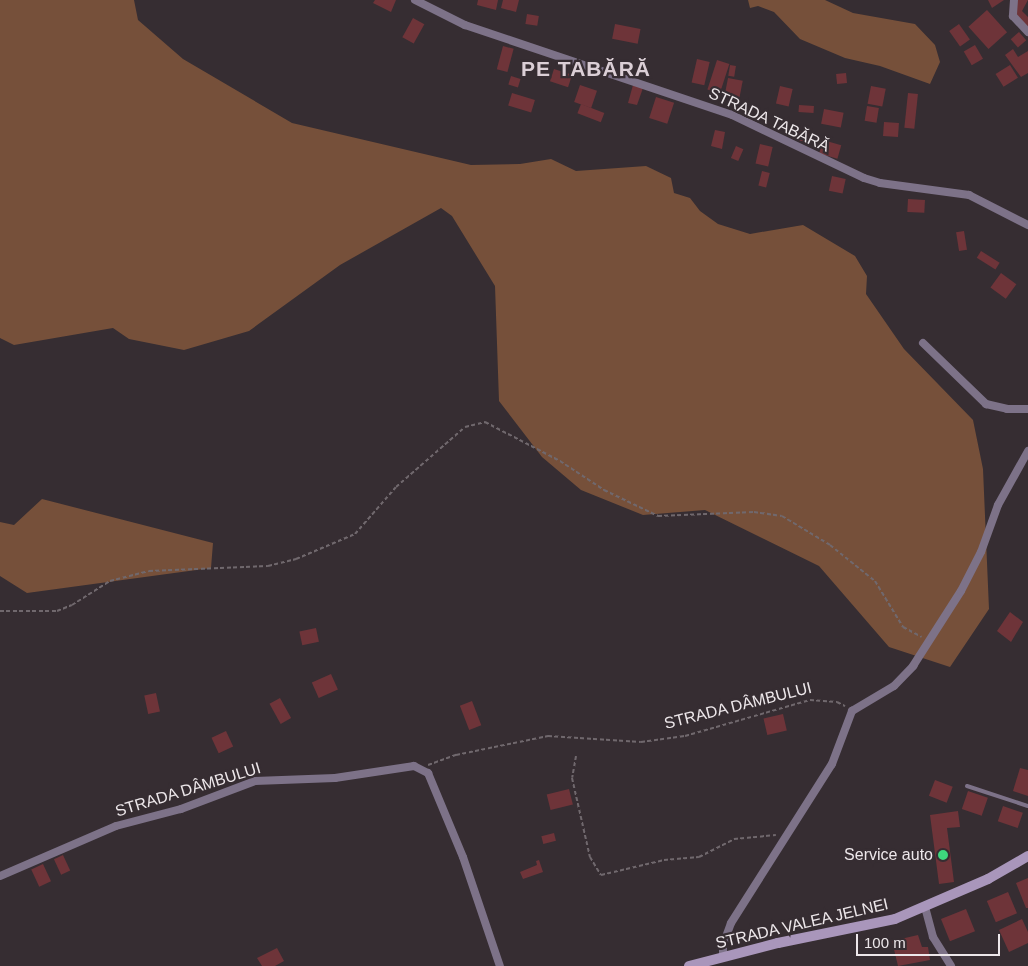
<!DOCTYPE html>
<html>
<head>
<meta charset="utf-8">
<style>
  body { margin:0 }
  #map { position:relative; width:1028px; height:966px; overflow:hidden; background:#362d32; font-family:Helvetica,sans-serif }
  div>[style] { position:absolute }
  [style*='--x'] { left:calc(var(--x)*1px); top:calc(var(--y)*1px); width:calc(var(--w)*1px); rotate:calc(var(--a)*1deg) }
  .green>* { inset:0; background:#76503a }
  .building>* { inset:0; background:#6e3439; transform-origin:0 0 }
  .path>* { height:2px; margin-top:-1px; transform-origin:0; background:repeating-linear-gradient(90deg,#70686d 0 4px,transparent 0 6.5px) }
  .lane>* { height:4px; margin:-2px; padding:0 2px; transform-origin:2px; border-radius:2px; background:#7d7288 }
  .street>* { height:8px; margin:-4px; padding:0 4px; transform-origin:4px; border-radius:4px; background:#7d7288 }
  .secondary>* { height:10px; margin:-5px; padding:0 5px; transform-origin:5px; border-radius:5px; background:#a996bb }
  .dots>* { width:14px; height:14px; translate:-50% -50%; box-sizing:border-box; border:2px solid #362d32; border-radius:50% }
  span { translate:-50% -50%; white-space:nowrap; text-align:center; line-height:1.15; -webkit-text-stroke:4.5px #362d32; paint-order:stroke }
  .street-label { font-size:16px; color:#ede7ea }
  .poi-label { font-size:16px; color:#ede7ea }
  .right { translate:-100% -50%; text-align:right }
  .district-label { font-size:21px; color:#dbcfd6; font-weight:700; letter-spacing:1px }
  .scale { position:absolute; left:856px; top:934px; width:144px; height:22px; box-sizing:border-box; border:2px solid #ede7ea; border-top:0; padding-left:6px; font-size:15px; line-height:18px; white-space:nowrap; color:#ede7ea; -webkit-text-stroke:4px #362d32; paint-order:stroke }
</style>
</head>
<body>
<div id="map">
  <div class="green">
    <i style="clip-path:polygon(0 0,134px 0,138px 20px,183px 59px,292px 123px,471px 165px,520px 164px,551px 159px,576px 171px,646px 166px,671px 178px,674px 193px,690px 198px,700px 211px,718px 224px,750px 234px,803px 225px,855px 256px,867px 276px,866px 294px,904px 349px,973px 420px,983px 469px,989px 609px,950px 667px,889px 647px,819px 566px,705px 510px,643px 515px,581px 490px,542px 457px,499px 401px,495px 286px,452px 216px,441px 208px,340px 265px,249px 331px,184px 350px,129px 339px,113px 328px,14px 345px,0 338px)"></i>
    <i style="clip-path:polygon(748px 0,825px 0,853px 13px,915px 24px,935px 45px,940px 62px,930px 84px,880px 66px,845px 58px,800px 39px,774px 12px,758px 6px,750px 8px)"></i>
    <i style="clip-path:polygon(42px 499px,213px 543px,211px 568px,27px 593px,0 576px,0 522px,14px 525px)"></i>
  </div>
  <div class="building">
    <i style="clip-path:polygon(375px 0,396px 0,391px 12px,373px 3px)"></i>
    <i style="clip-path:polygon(478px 0,498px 0,496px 10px,477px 5px)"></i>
    <i style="clip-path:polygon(503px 0,519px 0,516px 12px,501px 8px)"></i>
    <i style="clip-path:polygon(988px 0,1004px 0,992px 8px)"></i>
    <i style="clip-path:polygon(1018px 0,1028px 0,1022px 11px,1028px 17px,1028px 27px,1014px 12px)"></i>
    <i style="left:987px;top:10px;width:30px;height:25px;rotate:48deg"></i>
    <i style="left:527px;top:14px;width:12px;height:10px;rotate:9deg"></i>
    <i style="left:413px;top:18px;width:13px;height:22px;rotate:29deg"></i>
    <i style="left:615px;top:24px;width:26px;height:15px;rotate:11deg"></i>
    <i style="left:959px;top:24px;width:19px;height:12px;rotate:55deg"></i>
    <i style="left:1019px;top:32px;width:11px;height:11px;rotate:49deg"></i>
    <i style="left:975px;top:45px;width:16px;height:13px;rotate:60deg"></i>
    <i style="left:503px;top:46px;width:11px;height:24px;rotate:15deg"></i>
    <i style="clip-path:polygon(1013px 49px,1018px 57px,1028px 51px,1028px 73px,1021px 77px,1005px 55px)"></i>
    <i style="left:697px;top:59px;width:13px;height:24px;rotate:13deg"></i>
    <i style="left:717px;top:60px;width:13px;height:31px;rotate:18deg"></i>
    <i style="left:730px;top:65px;width:6px;height:11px;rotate:9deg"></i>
    <i style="left:1010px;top:65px;width:15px;height:17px;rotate:58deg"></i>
    <i style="left:554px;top:69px;width:19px;height:13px;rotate:18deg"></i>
    <i style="left:846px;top:73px;width:10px;height:10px;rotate:84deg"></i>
    <i style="left:511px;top:76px;width:10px;height:9px;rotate:17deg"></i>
    <i style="left:728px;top:78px;width:15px;height:17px;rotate:11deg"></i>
    <i style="left:580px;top:85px;width:18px;height:18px;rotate:19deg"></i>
    <i style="clip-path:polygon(633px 85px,643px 88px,637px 105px,628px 103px)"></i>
    <i style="left:780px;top:86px;width:13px;height:18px;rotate:13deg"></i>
    <i style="left:871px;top:86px;width:15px;height:18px;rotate:11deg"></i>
    <i style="left:512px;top:93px;width:24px;height:13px;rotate:17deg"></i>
    <i style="left:908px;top:93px;width:10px;height:35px;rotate:6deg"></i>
    <i style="left:656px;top:97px;width:19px;height:22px;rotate:18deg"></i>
    <i style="left:581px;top:104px;width:25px;height:10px;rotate:21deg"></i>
    <i style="left:799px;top:105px;width:15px;height:7px;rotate:4deg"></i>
    <i style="left:867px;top:106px;width:12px;height:15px;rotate:9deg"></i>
    <i style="left:824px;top:109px;width:20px;height:15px;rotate:11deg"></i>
    <i style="left:884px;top:122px;width:15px;height:14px;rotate:4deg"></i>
    <i style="clip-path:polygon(715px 130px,725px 132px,722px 149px,711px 146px)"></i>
    <i style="left:795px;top:130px;width:16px;height:9px;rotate:15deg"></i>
    <i style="left:823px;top:140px;width:19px;height:14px;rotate:16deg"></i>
    <i style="left:760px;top:144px;width:13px;height:20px;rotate:13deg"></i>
    <i style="left:736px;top:146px;width:8px;height:13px;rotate:23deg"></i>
    <i style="left:762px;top:171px;width:8px;height:15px;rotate:14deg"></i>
    <i style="left:832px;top:176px;width:14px;height:15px;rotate:12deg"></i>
    <i style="left:908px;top:199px;width:17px;height:13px;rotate:3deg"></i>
    <i style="left:964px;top:231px;width:19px;height:8px;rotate:81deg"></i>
    <i style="left:981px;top:251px;width:22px;height:8px;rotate:32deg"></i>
    <i style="left:1001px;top:273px;width:19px;height:18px;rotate:36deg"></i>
    <i style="clip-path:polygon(1010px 612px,1023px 622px,1011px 642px,997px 631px)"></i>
    <i style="left:316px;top:628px;width:14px;height:17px;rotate:78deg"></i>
    <i style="left:331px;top:674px;width:17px;height:21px;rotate:66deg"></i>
    <i style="left:156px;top:693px;width:19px;height:12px;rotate:78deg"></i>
    <i style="left:280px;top:698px;width:23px;height:12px;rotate:61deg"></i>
    <i style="left:472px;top:701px;width:26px;height:13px;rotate:69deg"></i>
    <i style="left:783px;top:714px;width:17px;height:20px;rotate:77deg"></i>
    <i style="left:226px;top:731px;width:17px;height:16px;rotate:65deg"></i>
    <i style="clip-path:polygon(1020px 768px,1028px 770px,1028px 796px,1013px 791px)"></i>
    <i style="left:935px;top:780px;width:19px;height:17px;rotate:21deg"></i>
    <i style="left:569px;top:789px;width:16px;height:23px;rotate:76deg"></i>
    <i style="left:968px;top:791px;width:21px;height:19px;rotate:19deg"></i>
    <i style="left:1003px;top:806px;width:21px;height:16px;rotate:19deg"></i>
    <i style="clip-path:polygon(958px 811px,960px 827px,947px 828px,954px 882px,939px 884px,930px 815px)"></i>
    <i style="left:554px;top:833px;width:8px;height:13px;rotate:76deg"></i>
    <i style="left:63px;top:855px;width:17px;height:10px;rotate:65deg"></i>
    <i style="clip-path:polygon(539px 860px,543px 872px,523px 879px,520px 872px,537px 865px,536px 861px)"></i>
    <i style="left:43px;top:864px;width:19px;height:13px;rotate:65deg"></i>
    <i style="clip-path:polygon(1028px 878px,1028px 908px,1026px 908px,1016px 883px)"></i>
    <i style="left:1008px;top:892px;width:23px;height:23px;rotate:67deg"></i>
    <i style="left:966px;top:909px;width:24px;height:27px;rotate:68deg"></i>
    <i style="clip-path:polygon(1022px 919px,1028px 932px,1028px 943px,1009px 952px,999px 930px)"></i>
    <i style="clip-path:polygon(918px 935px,922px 947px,928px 947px,930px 960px,898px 966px,892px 941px)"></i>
    <i style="clip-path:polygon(277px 948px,284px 961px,275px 966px,262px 966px,257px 958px)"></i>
  </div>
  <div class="path">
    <i style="--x:0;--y:611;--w:57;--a:0"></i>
    <i style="--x:57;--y:611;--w:16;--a:-22"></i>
    <i style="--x:72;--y:605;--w:45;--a:-32.3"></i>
    <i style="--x:110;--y:581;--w:40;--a:-14.4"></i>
    <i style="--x:149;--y:571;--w:119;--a:-2.4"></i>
    <i style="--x:268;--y:566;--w:29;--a:-14"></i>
    <i style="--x:296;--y:559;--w:64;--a:-23"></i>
    <i style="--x:355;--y:534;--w:62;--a:-48.9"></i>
    <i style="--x:396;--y:487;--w:91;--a:-41"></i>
    <i style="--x:465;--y:427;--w:21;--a:-14"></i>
    <i style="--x:485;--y:422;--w:85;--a:27.5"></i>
    <i style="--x:560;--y:461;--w:53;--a:33.4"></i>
    <i style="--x:604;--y:490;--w:60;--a:25.7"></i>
    <i style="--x:658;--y:516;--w:96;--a:-2.4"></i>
    <i style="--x:754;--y:512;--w:28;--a:8"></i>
    <i style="--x:782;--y:516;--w:56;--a:31.1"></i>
    <i style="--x:830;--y:545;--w:58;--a:38.7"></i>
    <i style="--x:875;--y:581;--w:54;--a:58.7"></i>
    <i style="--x:903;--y:627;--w:21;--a:28"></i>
    <i style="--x:576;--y:756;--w:22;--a:100"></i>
    <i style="--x:572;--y:778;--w:81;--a:77.2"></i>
    <i style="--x:590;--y:857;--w:21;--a:59"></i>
    <i style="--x:601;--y:875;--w:65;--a:-13.4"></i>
    <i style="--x:664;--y:860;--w:35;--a:-5"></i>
    <i style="--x:699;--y:857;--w:39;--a:-27"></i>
    <i style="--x:734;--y:839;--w:42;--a:-5.4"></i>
    <i style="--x:428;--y:765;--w:30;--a:-20"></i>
    <i style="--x:456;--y:755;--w:94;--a:-11.7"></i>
    <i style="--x:548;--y:736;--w:93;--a:3.7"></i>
    <i style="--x:641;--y:742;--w:44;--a:-7.8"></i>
    <i style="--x:685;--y:736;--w:130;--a:-16.1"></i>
    <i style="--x:810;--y:700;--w:27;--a:4"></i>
    <i style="--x:837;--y:702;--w:9;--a:27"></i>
  </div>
  <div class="lane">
    <i style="--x:967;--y:786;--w:64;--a:18.2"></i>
  </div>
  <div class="street">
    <i style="--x:415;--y:0;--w:56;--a:26.6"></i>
    <i style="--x:465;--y:25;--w:282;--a:18.6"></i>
    <i style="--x:732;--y:115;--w:146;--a:25.5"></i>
    <i style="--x:864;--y:178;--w:17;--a:17"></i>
    <i style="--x:880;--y:183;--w:90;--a:7.7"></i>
    <i style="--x:969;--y:195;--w:66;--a:27"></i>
    <i style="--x:1014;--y:0;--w:16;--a:94"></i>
    <i style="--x:1013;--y:16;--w:22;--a:47"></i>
    <i style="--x:923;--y:343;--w:88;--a:44.1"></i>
    <i style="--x:986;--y:404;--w:22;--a:13"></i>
    <i style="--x:1007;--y:409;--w:21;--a:0"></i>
    <i style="--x:0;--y:876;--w:126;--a:-23.3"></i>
    <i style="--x:116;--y:826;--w:67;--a:-14.7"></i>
    <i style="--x:181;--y:809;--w:79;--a:-20.7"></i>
    <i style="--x:255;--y:781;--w:80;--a:-2.1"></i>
    <i style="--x:335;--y:778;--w:80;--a:-8.6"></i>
    <i style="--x:414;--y:766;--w:16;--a:27"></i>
    <i style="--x:428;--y:773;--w:91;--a:67.4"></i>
    <i style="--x:463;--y:857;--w:115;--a:71.3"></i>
    <i style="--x:925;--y:907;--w:31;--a:75"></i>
    <i style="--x:933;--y:937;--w:34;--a:58"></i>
    <i style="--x:723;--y:956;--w:11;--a:-90"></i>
    <i style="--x:723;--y:945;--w:23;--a:-70"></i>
    <i style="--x:731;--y:923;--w:188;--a:-57.6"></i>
    <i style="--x:832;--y:764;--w:57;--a:-69.3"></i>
    <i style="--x:852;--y:711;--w:49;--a:-30.8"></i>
    <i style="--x:894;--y:686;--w:28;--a:-46"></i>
    <i style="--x:913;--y:666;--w:89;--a:-57.4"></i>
    <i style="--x:961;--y:591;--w:44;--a:-62.9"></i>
    <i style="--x:981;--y:552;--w:50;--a:-70.1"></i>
    <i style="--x:998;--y:505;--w:62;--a:-60.9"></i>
  </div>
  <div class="secondary">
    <i style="--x:689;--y:966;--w:92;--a:-14.5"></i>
    <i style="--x:778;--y:943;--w:119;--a:-11.6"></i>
    <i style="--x:895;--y:919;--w:101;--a:-23.3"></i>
    <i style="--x:988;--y:879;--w:46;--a:-29.9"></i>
  </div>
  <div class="dots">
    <i style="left:943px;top:855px;background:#3ed77d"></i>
  </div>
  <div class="street-label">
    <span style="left:769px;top:120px;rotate:25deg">STRADA TABĂRĂ</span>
    <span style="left:738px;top:706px;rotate:-14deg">STRADA DÂMBULUI</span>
    <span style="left:188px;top:790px;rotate:-17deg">STRADA DÂMBULUI</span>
    <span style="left:802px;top:924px;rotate:-13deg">STRADA VALEA JELNEI</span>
  </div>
  <div class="poi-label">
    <span class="right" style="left:933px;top:855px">Service auto</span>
  </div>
  <div class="district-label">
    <span style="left:586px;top:69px">PE TABĂRĂ</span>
  </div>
  <div class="scale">100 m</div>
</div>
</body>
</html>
